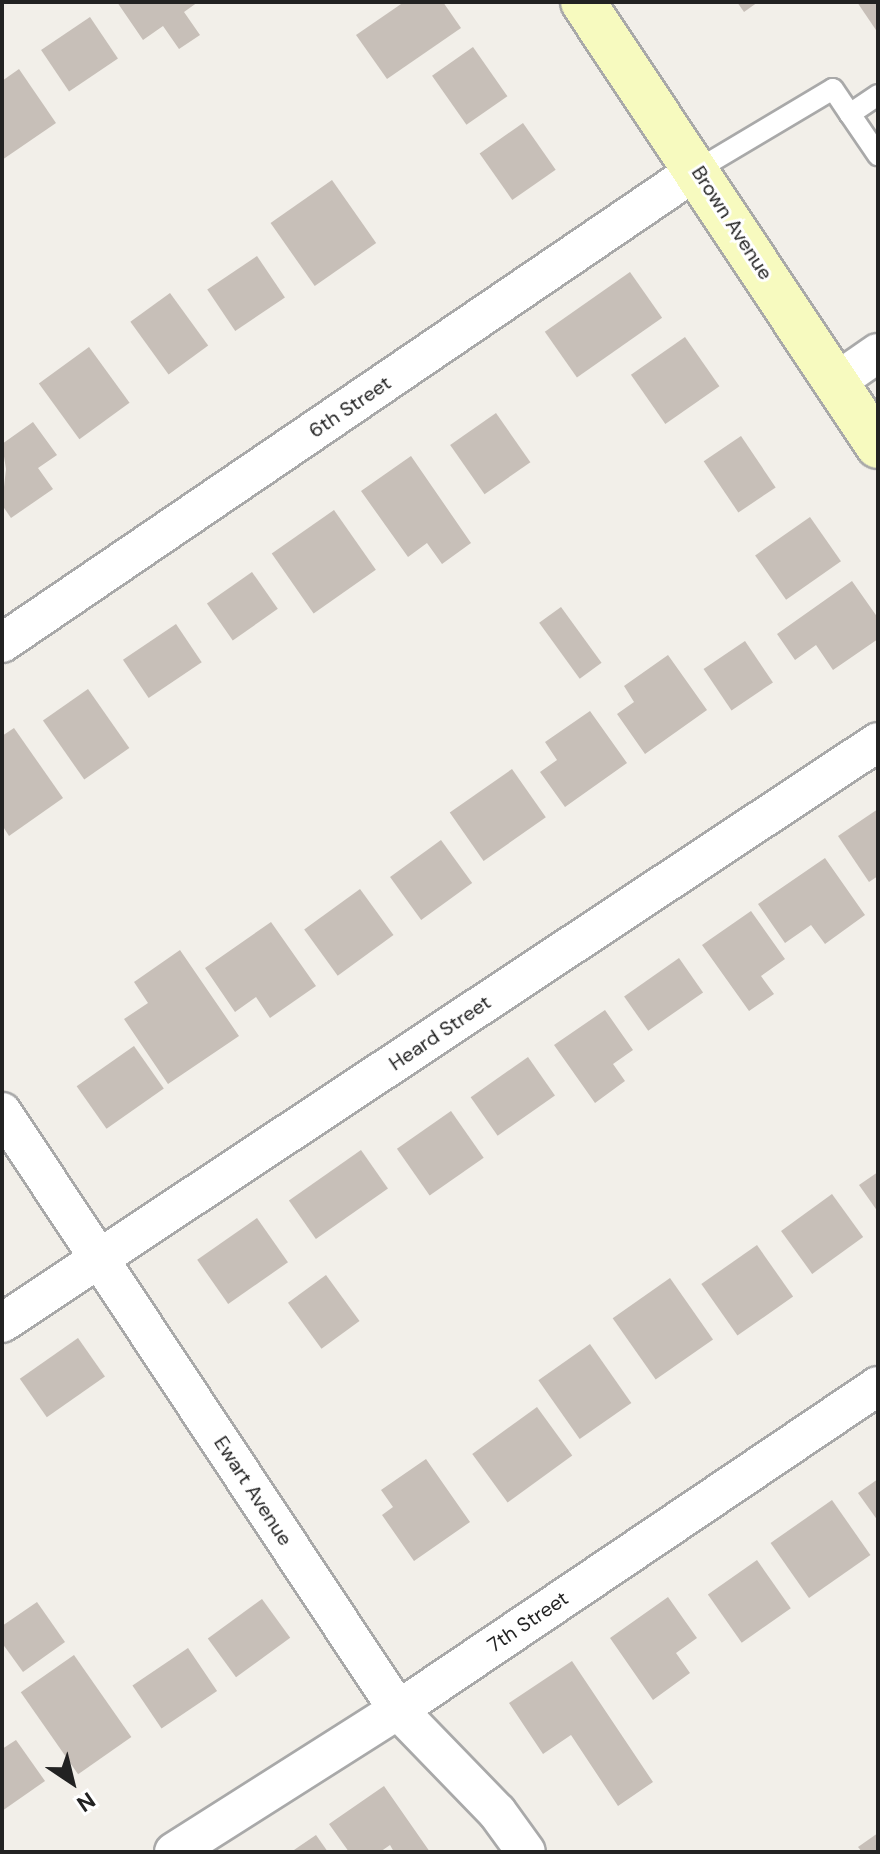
<!DOCTYPE html>
<html>
<head>
<meta charset="utf-8">
<style>
  body { margin:0 }
  #map { position:relative; width:880px; height:1854px; overflow:hidden; background:#f2efe9; font-family:"DM Sans",sans-serif }
  div>[style] { position:absolute }
  [style*='--x'] { left:calc(var(--x)*1px); top:calc(var(--y)*1px); width:calc(var(--w)*1px); rotate:calc(var(--a)*1deg) }
  .building>* { inset:0; background:#c7bfb8; transform-origin:0 0 }
  .roads { filter:drop-shadow(2px 0 #a9a9a9) drop-shadow(-2px 0 #a9a9a9) drop-shadow(0 2px #a9a9a9) drop-shadow(0 -2px #a9a9a9) }
  .lane>* { height:20px; margin:-10px; padding:0 10px; transform-origin:10px; border-radius:10px; background:#fff }
  .street>* { height:38px; margin:-19px; padding:0 19px; transform-origin:19px; border-radius:19px; background:#fff }
  .secondary>* { height:44px; margin:-22px; padding:0 22px; transform-origin:22px; border-radius:22px; background:#f7fabf }
  span { translate:-50% -50%; white-space:nowrap; text-align:center; line-height:1.15; -webkit-text-stroke:6px #fff; paint-order:stroke }
  .street-label { font-size:20px; color:#222 }
  .frame { position:absolute; inset:0; border:4px solid #222; pointer-events:none }
  .north { position:absolute; left:32px; top:1742px; width:80px; height:80px; -webkit-text-stroke:6px #fff; paint-order:stroke; rotate:145deg; font-size:22px; font-weight:700; line-height:32px; text-align:center; color:#222 }
  .north::after { content:''; display:block; margin:auto; width:28px; height:36px; background:#222; clip-path:polygon(50% 0,100% 100%,50% 72%,0 100%) }
</style>
</head>
<body>
<div id="map">
  <div class="building">
    <i style="clip-path:polygon(117px 2px,198px 2px,184px 12px,200px 35px,179px 49px,163px 26px,143px 40px)"></i>
    <i style="clip-path:polygon(404px 2px,443px 2px,461px 28px,387px 79px,356px 35px)"></i>
    <i style="clip-path:polygon(737px 2px,758px 2px,744px 12px)"></i>
    <i style="clip-path:polygon(857px 2px,878px 2px,878px 33px)"></i>
    <i style="left:90px;top:17px;width:50px;height:59px;rotate:56deg"></i>
    <i style="left:473px;top:47px;width:60px;height:50px;rotate:55deg"></i>
    <i style="clip-path:polygon(19px 69px,56px 123px,2px 160px,2px 81px)"></i>
    <i style="left:523px;top:123px;width:57px;height:53px;rotate:55deg"></i>
    <i style="left:332px;top:180px;width:77px;height:75px;rotate:55deg"></i>
    <i style="left:257px;top:256px;width:50px;height:60px;rotate:56deg"></i>
    <i style="left:630px;top:272px;width:56px;height:104px;rotate:55deg"></i>
    <i style="left:170px;top:293px;width:65px;height:49px;rotate:54deg"></i>
    <i style="left:685px;top:337px;width:60px;height:66px;rotate:55deg"></i>
    <i style="left:89px;top:347px;width:69px;height:62px;rotate:54deg"></i>
    <i style="left:496px;top:413px;width:60px;height:56px;rotate:55deg"></i>
    <i style="clip-path:polygon(33px 422px,57px 455px,38px 468px,53px 489px,11px 518px,2px 505px,6px 469px,2px 444px)"></i>
    <i style="left:741px;top:436px;width:62px;height:45px;rotate:56deg"></i>
    <i style="clip-path:polygon(411px 456px,471px 543px,442px 564px,427px 543px,408px 557px,361px 491px)"></i>
    <i style="left:334px;top:510px;width:73px;height:76px;rotate:55deg"></i>
    <i style="left:810px;top:517px;width:54px;height:67px;rotate:55deg"></i>
    <i style="left:252px;top:572px;width:45px;height:55px;rotate:55deg"></i>
    <i style="clip-path:polygon(852px 581px,878px 618px,878px 639px,833px 670px,816px 645px,795px 660px,777px 634px)"></i>
    <i style="left:561px;top:607px;width:69px;height:27px;rotate:54deg"></i>
    <i style="left:176px;top:624px;width:46px;height:64px;rotate:56deg"></i>
    <i style="left:745px;top:641px;width:50px;height:50px;rotate:56deg"></i>
    <i style="clip-path:polygon(668px 655px,707px 710px,645px 754px,617px 714px,634px 702px,624px 686px)"></i>
    <i style="left:88px;top:689px;width:72px;height:55px;rotate:55deg"></i>
    <i style="clip-path:polygon(590px 711px,627px 763px,565px 807px,540px 772px,557px 760px,545px 742px)"></i>
    <i style="clip-path:polygon(14px 728px,63px 798px,9px 836px,2px 825px,2px 736px)"></i>
    <i style="left:512px;top:769px;width:59px;height:76px;rotate:55deg"></i>
    <i style="clip-path:polygon(878px 809px,878px 876px,869px 882px,838px 836px)"></i>
    <i style="left:441px;top:840px;width:53px;height:63px;rotate:54deg"></i>
    <i style="clip-path:polygon(825px 858px,865px 915px,825px 944px,811px 925px,785px 943px,758px 904px)"></i>
    <i style="left:360px;top:889px;width:57px;height:69px;rotate:54deg"></i>
    <i style="clip-path:polygon(751px 911px,785px 959px,761px 976px,774px 994px,749px 1011px,702px 945px)"></i>
    <i style="clip-path:polygon(271px 922px,316px 986px,270px 1018px,256px 997px,235px 1012px,205px 968px)"></i>
    <i style="clip-path:polygon(180px 950px,239px 1036px,168px 1084px,124px 1019px,148px 1003px,134px 982px)"></i>
    <i style="left:679px;top:958px;width:42px;height:67px;rotate:55deg"></i>
    <i style="clip-path:polygon(605px 1010px,633px 1050px,613px 1064px,625px 1081px,595px 1103px,554px 1045px)"></i>
    <i style="left:134px;top:1046px;width:52px;height:70px;rotate:55deg"></i>
    <i style="left:528px;top:1057px;width:47px;height:70px;rotate:55deg"></i>
    <i style="left:451px;top:1111px;width:57px;height:66px;rotate:55deg"></i>
    <i style="left:361px;top:1150px;width:47px;height:88px;rotate:55deg"></i>
    <i style="clip-path:polygon(878px 1172px,878px 1212px,859px 1185px)"></i>
    <i style="left:832px;top:1194px;width:53px;height:63px;rotate:54deg"></i>
    <i style="left:257px;top:1218px;width:54px;height:73px;rotate:55deg"></i>
    <i style="left:757px;top:1245px;width:63px;height:68px;rotate:55deg"></i>
    <i style="left:326px;top:1275px;width:57px;height:47px;rotate:54deg"></i>
    <i style="left:670px;top:1278px;width:75px;height:70px;rotate:55deg"></i>
    <i style="left:78px;top:1338px;width:47px;height:71px;rotate:55deg"></i>
    <i style="left:590px;top:1344px;width:72px;height:63px;rotate:55deg"></i>
    <i style="left:537px;top:1407px;width:60px;height:80px;rotate:54deg"></i>
    <i style="clip-path:polygon(426px 1459px,470px 1522px,414px 1561px,382px 1515px,393px 1507px,381px 1490px)"></i>
    <i style="clip-path:polygon(878px 1479px,878px 1521px,858px 1493px)"></i>
    <i style="left:832px;top:1500px;width:67px;height:75px;rotate:55deg"></i>
    <i style="left:757px;top:1560px;width:59px;height:60px;rotate:55deg"></i>
    <i style="clip-path:polygon(668px 1597px,697px 1638px,676px 1653px,690px 1673px,653px 1700px,610px 1638px)"></i>
    <i style="left:262px;top:1599px;width:48px;height:67px;rotate:54deg"></i>
    <i style="clip-path:polygon(37px 1602px,65px 1642px,23px 1672px,2px 1643px,2px 1626px)"></i>
    <i style="left:188px;top:1648px;width:52px;height:67px;rotate:56deg"></i>
    <i style="left:74px;top:1655px;width:100px;height:65px;rotate:55deg"></i>
    <i style="clip-path:polygon(572px 1661px,653px 1782px,618px 1806px,571px 1735px,543px 1754px,509px 1703px)"></i>
    <i style="clip-path:polygon(16px 1740px,45px 1781px,2px 1811px,2px 1749px)"></i>
    <i style="clip-path:polygon(384px 1786px,430px 1852px,394px 1852px,390px 1845px,380px 1852px,349px 1852px,329px 1824px)"></i>
    <i style="clip-path:polygon(878px 1833px,878px 1852px,862px 1852px,858px 1847px)"></i>
    <i style="clip-path:polygon(316px 1835px,328px 1852px,291px 1852px)"></i>
  </div>
  <div class="roads">
    <div class="lane">
      <i style="--x:878;--y:95;--w:34;--a:146"></i>
      <i style="--x:850;--y:114;--w:50;--a:55.7"></i>
      <i style="--x:697;--y:170;--w:158;--a:-30.8"></i>
      <i style="--x:833;--y:89;--w:30;--a:56"></i>
    </div>
    <div class="street">
      <i style="--x:836;--y:382;--w:51;--a:-34.6"></i>
      <i style="--x:2;--y:643;--w:841;--a:-34.24"></i>
      <i style="--x:2;--y:1112;--w:717;--a:56.49"></i>
      <i style="--x:398;--y:1710;--w:142;--a:45.9"></i>
      <i style="--x:497;--y:1812;--w:49;--a:54.1"></i>
      <i style="--x:2;--y:1323;--w:1051;--a:-33.55"></i>
      <i style="--x:174;--y:1852;--w:265;--a:-32.4"></i>
      <i style="--x:398;--y:1710;--w:579;--a:-34.02"></i>
    </div>
    <div class="secondary">
      <i style="--x:583;--y:2;--w:533;--a:56.4"></i>
    </div>
  </div>
  <div class="street-label">
    <span style="left:732px;top:223px;rotate:57deg">Brown Avenue</span>
    <span style="left:350px;top:407px;rotate:-34deg">6th Street</span>
    <span style="left:440px;top:1033px;rotate:-34deg">Heard Street</span>
    <span style="left:253px;top:1491px;rotate:57deg">Ewart Avenue</span>
    <span style="left:528px;top:1622px;rotate:-34deg">7th Street</span>
  </div>
  <div class="frame"></div>
  <div class="north">N</div>
</div>
</body>
</html>
